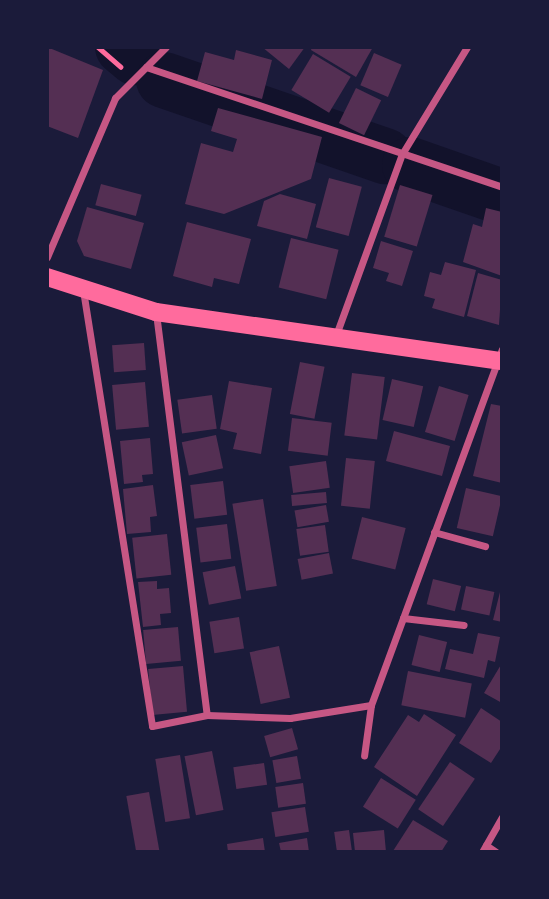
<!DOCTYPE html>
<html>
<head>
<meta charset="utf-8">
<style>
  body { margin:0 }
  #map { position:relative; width:549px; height:899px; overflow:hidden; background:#1b1b3a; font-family:Lato,sans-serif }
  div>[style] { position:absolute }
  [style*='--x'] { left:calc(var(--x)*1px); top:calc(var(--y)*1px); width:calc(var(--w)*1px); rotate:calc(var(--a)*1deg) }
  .river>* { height:56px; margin:-28px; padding:0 28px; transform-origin:28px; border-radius:28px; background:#12122b }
  .building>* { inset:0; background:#542f53; transform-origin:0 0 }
  .path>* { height:4.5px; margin:-2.25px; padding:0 2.25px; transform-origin:2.25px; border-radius:2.25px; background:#ff6b9d }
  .minor>* { height:7px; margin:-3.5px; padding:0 3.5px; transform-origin:3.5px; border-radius:3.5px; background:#c65784 }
  .primary>* { height:18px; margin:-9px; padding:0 9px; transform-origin:9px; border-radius:9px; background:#ff6b9d }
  span { translate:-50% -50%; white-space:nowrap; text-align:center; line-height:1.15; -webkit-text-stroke:6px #1b1b3a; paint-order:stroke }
  .frame { position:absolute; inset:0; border:49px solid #1b1b3a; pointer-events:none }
</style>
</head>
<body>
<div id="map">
  <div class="river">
    <i style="--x:123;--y:47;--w:16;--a:40"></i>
    <i style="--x:164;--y:80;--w:234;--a:19"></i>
    <i style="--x:410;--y:165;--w:97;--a:19.2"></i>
  </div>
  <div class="building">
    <i style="clip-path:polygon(47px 47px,103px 70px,78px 138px,47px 126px)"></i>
    <i style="clip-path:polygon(262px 47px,305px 47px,289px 69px)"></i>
    <i style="clip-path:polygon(312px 47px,373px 47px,356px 77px,311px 50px)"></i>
    <i style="clip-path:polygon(236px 50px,272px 60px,262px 99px,197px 81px,205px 52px,234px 60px)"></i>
    <i style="left:374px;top:53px;width:30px;height:35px;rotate:23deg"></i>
    <i style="left:313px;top:54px;width:44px;height:42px;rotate:31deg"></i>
    <i style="left:356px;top:88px;width:28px;height:39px;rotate:26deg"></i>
    <i style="clip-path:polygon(218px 108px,322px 137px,311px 179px,224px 214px,185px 204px,201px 143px,233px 152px,237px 139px,211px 131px)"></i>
    <i style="left:329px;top:178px;width:34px;height:51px;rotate:15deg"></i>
    <i style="left:101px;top:184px;width:42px;height:22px;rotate:15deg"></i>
    <i style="left:400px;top:185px;width:34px;height:54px;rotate:17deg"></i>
    <i style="clip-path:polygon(280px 194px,316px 204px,307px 239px,257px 226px,264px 201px)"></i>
    <i style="clip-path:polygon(87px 207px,144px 223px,131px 269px,84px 256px,77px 241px)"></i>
    <i style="clip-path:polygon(486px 208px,502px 212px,502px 276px,463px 262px,473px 224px,482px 227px)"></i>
    <i style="clip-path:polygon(187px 222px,251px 239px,239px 284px,214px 278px,212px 287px,173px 276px)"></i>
    <i style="left:291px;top:238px;width:49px;height:51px;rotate:14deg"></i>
    <i style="clip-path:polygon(381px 241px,413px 251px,402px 286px,386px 281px,389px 273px,373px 268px)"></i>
    <i style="clip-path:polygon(445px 262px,476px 270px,464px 317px,432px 308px,435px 299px,424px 296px,430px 272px,441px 275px)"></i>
    <i style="clip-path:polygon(478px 273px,502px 280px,499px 325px,467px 316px)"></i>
    <i style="left:144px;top:343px;width:27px;height:32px;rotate:86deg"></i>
    <i style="left:300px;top:362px;width:25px;height:53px;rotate:11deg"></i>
    <i style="left:352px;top:373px;width:33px;height:63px;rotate:7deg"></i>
    <i style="left:392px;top:379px;width:32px;height:42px;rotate:13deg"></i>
    <i style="clip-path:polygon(229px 381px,272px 388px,261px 454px,233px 449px,237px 433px,220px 429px)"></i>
    <i style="left:145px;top:382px;width:45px;height:33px;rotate:85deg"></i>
    <i style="left:439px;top:386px;width:31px;height:48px;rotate:17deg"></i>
    <i style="left:212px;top:395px;width:34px;height:35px;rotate:82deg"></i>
    <i style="clip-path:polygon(491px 404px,502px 406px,502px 483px,473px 476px)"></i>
    <i style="left:292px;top:418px;width:40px;height:33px;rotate:7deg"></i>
    <i style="left:394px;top:431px;width:58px;height:31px;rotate:15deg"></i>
    <i style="left:216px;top:435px;width:34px;height:35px;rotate:78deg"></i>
    <i style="clip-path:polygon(150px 438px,153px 474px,142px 475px,143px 482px,124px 484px,120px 441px)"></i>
    <i style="left:346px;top:458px;width:29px;height:48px;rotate:6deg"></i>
    <i style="left:326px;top:461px;width:27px;height:37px;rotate:82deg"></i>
    <i style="left:223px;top:481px;width:34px;height:33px;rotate:83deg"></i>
    <i style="clip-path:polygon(153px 485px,157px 516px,150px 517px,151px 532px,127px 534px,123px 489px)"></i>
    <i style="left:466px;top:488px;width:37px;height:41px;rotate:13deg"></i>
    <i style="left:326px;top:492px;width:11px;height:35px;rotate:85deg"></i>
    <i style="left:263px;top:499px;width:88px;height:31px;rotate:81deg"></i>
    <i style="left:326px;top:505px;width:17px;height:32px;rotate:80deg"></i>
    <i style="left:362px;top:517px;width:45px;height:43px;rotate:14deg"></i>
    <i style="left:227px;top:524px;width:35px;height:31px;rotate:83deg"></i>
    <i style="left:325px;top:525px;width:27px;height:29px;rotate:82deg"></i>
    <i style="left:167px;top:534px;width:41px;height:35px;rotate:84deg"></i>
    <i style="left:329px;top:553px;width:21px;height:32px;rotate:79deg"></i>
    <i style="left:235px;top:566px;width:33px;height:33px;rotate:79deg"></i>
    <i style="left:433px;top:579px;width:29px;height:26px;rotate:14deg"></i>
    <i style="clip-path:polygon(157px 581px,157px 589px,169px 588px,171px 613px,160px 614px,161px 625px,143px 627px,138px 582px)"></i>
    <i style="left:466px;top:586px;width:29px;height:24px;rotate:12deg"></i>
    <i style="clip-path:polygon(501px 588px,502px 588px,502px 622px,493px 620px)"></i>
    <i style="left:239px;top:617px;width:32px;height:30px;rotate:81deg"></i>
    <i style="left:178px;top:627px;width:34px;height:35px;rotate:85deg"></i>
    <i style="clip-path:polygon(478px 633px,500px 637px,495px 662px,488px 660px,484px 678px,445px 669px,450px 649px,473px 654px)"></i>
    <i style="left:419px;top:635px;width:29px;height:31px;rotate:14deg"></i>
    <i style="left:279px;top:646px;width:53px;height:30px;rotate:78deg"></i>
    <i style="clip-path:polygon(502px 663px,502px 703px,484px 693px)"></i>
    <i style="left:183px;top:666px;width:46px;height:35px;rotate:85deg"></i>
    <i style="left:408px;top:671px;width:65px;height:35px;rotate:11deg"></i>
    <i style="clip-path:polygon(481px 708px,502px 722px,502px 746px,491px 763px,459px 743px)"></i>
    <i style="clip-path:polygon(424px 714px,456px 735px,417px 796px,374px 767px,408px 715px,419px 722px)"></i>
    <i style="left:292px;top:728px;width:22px;height:29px;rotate:74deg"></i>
    <i style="left:212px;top:751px;width:60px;height:28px;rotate:79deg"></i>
    <i style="left:180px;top:755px;width:64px;height:25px;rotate:81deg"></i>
    <i style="left:297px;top:756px;width:23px;height:25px;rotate:80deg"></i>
    <i style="left:450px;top:762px;width:30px;height:57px;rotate:34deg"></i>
    <i style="left:264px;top:763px;width:22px;height:31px;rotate:82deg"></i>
    <i style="left:381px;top:778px;width:41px;height:34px;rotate:32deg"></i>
    <i style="left:303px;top:783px;width:21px;height:28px;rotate:82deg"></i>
    <i style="left:149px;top:792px;width:61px;height:23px;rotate:80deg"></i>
    <i style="left:305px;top:807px;width:25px;height:34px;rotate:81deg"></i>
    <i style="clip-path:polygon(413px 820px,448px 841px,441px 852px,393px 851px)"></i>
    <i style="left:349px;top:830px;width:22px;height:15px;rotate:82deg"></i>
    <i style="clip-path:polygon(384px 830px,386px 852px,355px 852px,353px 833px)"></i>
    <i style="clip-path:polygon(263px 838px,265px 852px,228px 852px,227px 844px)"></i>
    <i style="clip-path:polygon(307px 838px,309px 852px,281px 852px,279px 843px)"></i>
  </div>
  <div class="path">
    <i style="--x:98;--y:47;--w:30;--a:41"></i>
  </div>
  <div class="minor">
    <i style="--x:146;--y:67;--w:376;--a:18.6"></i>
    <i style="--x:47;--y:257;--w:173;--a:-66.8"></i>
    <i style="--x:115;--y:98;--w:72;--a:-45"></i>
    <i style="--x:83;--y:290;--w:441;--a:81"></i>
    <i style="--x:152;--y:726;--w:56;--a:-11.3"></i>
    <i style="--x:207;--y:715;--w:83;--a:2.1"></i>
    <i style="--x:290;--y:718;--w:82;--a:-9.1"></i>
    <i style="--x:371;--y:705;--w:51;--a:97.8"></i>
    <i style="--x:156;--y:313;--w:405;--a:82.8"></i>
    <i style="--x:336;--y:335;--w:193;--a:-70"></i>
    <i style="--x:402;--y:154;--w:125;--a:-58.7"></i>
    <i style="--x:434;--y:532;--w:53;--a:15.4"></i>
    <i style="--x:403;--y:618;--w:61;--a:6.5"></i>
    <i style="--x:371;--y:705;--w:379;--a:-69.8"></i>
    <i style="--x:486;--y:845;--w:12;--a:35"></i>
    <i style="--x:482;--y:852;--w:40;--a:-60.3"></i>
  </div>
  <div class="primary">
    <i style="--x:47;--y:277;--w:114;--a:17.8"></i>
    <i style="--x:156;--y:312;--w:349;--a:8.1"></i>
  </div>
  <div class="frame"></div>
</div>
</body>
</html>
